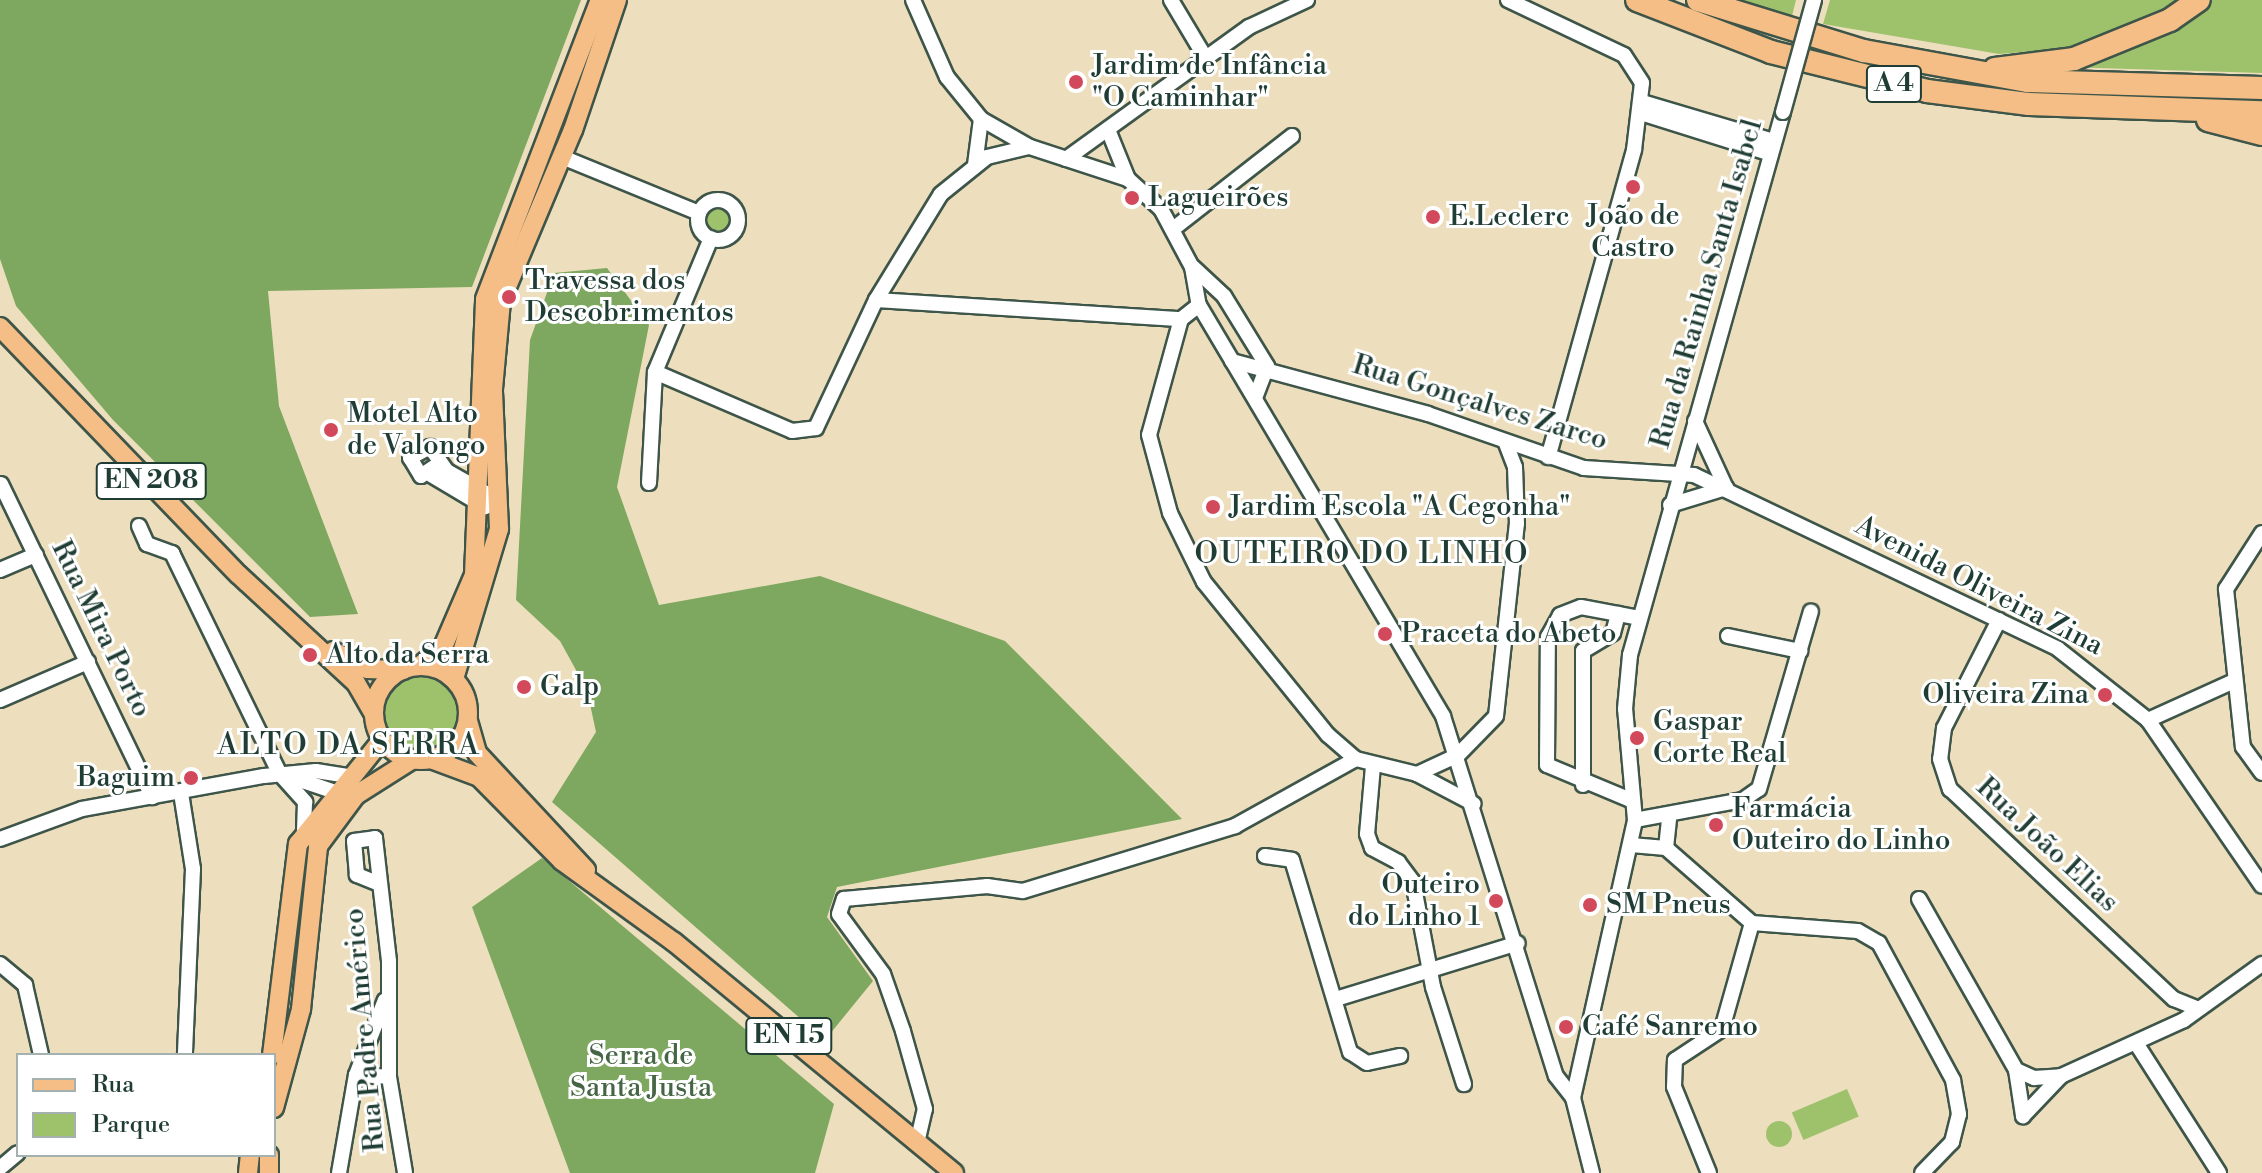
<!DOCTYPE html>
<html>
<head>
<meta charset="utf-8">
<style>
  body { margin:0 }
  #map { position:relative; width:2262px; height:1173px; overflow:hidden; background:#eddfbd; font-family:"Libre Bodoni",serif }
  div>[style] { position:absolute }
  [style*='--x'] { left:calc(var(--x)*1px); top:calc(var(--y)*1px); width:calc(var(--w)*1px); rotate:calc(var(--a)*1deg) }
  .green>* { inset:0; background:#9ec26c; transform-origin:0 0 }
  .round { border-radius:50% }
  .forest>* { inset:0; background:#7ea860 }
  .roads { filter:drop-shadow(2px 0 #3e5549) drop-shadow(-2px 0 #3e5549) drop-shadow(0 2px #3e5549) drop-shadow(0 -2px #3e5549) }
  .minor>* { height:14px; margin:-7px; padding:0 7px; transform-origin:7px; border-radius:7px; background:#fff }
  .minor>.ring { margin:-7px; padding:0; box-sizing:content-box; background:none; border:14px solid #fff; border-radius:50% }
  .major>* { height:18px; margin:-9px; padding:0 9px; transform-origin:9px; border-radius:9px; background:#f6be87 }
  .major>.ring { margin:-9px; padding:0; box-sizing:content-box; background:none; border:18px solid #f6be87; border-radius:50% }
  .highway>* { height:22px; margin:-11px; padding:0 11px; transform-origin:11px; border-radius:11px; background:#f6be87 }
  .bridges { filter:drop-shadow(2px 0 #3e5549) drop-shadow(-2px 0 #3e5549) drop-shadow(0 2px #3e5549) drop-shadow(0 -2px #3e5549) }
  .minor-bridge>* { height:14px; margin:-7px; padding:0 7px; transform-origin:7px; border-radius:7px; background:#fff }
  .dots>* { width:22px; height:22px; translate:-50% -50%; box-sizing:border-box; border:4px solid #fff; border-radius:50% }
  span { translate:-50% -50%; white-space:nowrap; text-align:center; line-height:1.15; -webkit-text-stroke:6px #fff; paint-order:stroke }
  .shield-label span { padding:2px 6px; background:#fff; border:2px solid; border-radius:6px; -webkit-text-stroke-width:0 }
  .shield-label { font-size:26px; color:#1f3d34; font-weight:700 }
  .poi-label { font-size:28px; color:#1f3d34 }
  .left { translate:0 -50%; text-align:left }
  .right { translate:-100% -50%; text-align:right }
  .street-label { font-size:28px; color:#1f3d34 }
  .park-label { font-size:28px; color:#456545 }
  .neighbourhood-label { font-size:30px; color:#1f3d34; letter-spacing:2px }
  .legend { position:absolute; left:16px; top:1053px; width:260px; height:104px; box-sizing:border-box; background:#fff; border:2px solid #a5b1ae; margin:0; padding:10px 14px; list-style:none; font-size:24px; color:#1f3d34 }
  .legend li { display:flex; align-items:center; gap:16px; height:40px }
  .legend b { width:40px; border:2px solid #a5b1ae }
</style>
</head>
<body>
<div id="map">
  <div class="green">
    <i style="clip-path:polygon(1743px 0,1796px 0,1792px 16px)"></i>
    <i style="clip-path:polygon(1830px 0,2176px 0,2132px 28px,2068px 48px,1999px 54px,1823px 24px)"></i>
    <i style="clip-path:polygon(2206px 0,2262px 0,2262px 73px,2064px 67px)"></i>
    <i class="round" style="left:704px;top:207px;width:26px;height:26px"></i>
    <i class="round" style="left:383px;top:673px;width:78px;height:78px"></i>
    <i style="left:1847px;top:1089px;width:30px;height:60px;rotate:67deg"></i>
    <i class="round" style="left:1766px;top:1121px;width:26px;height:26px"></i>
  </div>
  <div class="forest">
    <i style="clip-path:polygon(0 0,581px 0,472px 287px,268px 291px,279px 406px,358px 614px,310px 617px,113px 420px,16px 306px,0 259px)"></i>
    <i style="clip-path:polygon(607px 268px,649px 325px,617px 487px,659px 605px,820px 576px,1005px 641px,1182px 819px,837px 887px,827px 917px,873px 981px,825px 1040px,552px 802px,596px 732px,587px 690px,560px 641px,516px 600px,530px 340px,554px 273px)"></i>
    <i style="clip-path:polygon(542px 858px,834px 1104px,815px 1173px,570px 1173px,472px 907px)"></i>
  </div>
  <div class="roads">
    <div class="minor">
      <i style="--x:913;--y:0;--w:84;--a:66.2"></i>
      <i style="--x:947;--y:77;--w:54;--a:51"></i>
      <i style="--x:981;--y:119;--w:56;--a:29.7"></i>
      <i style="--x:1030;--y:147;--w:103;--a:18.1"></i>
      <i style="--x:1128;--y:179;--w:45;--a:42.3"></i>
      <i style="--x:1161;--y:209;--w:66;--a:61.9"></i>
      <i style="--x:1192;--y:267;--w:39;--a:80"></i>
      <i style="--x:1199;--y:305;--w:478;--a:59.3"></i>
      <i style="--x:1443;--y:716;--w:377;--a:72.6"></i>
      <i style="--x:1556;--y:1076;--w:28;--a:52"></i>
      <i style="--x:1171;--y:0;--w:66;--a:59.2"></i>
      <i style="--x:1508;--y:0;--w:128;--a:25.4"></i>
      <i style="--x:1624;--y:55;--w:33;--a:57"></i>
      <i style="--x:1642;--y:83;--w:67;--a:96.8"></i>
      <i style="--x:1634;--y:150;--w:319;--a:105.6"></i>
      <i style="--x:1642;--y:102;--w:138;--a:16.5"></i>
      <i style="--x:1641;--y:113;--w:136;--a:17.5"></i>
      <i style="--x:1109;--y:132;--w:51;--a:68"></i>
      <i style="--x:562;--y:157;--w:148;--a:22.2"></i>
      <i style="--x:1066;--y:159;--w:226;--a:-35.8"></i>
      <i style="--x:1249;--y:27;--w:64;--a:-25"></i>
      <i style="--x:975;--y:165;--w:46;--a:-82.6"></i>
      <i class="ring" style="left:698px;top:200px;width:26px;height:26px"></i>
      <i style="--x:1173;--y:229;--w:151;--a:-38"></i>
      <i style="--x:1193;--y:267;--w:42;--a:43.1"></i>
      <i style="--x:1224;--y:296;--w:82;--a:58.4"></i>
      <i style="--x:876;--y:300;--w:306;--a:3.6"></i>
      <i style="--x:1199;--y:305;--w:23;--a:142"></i>
      <i style="--x:1181;--y:319;--w:120;--a:105.4"></i>
      <i style="--x:1149;--y:435;--w:81;--a:74.9"></i>
      <i style="--x:1170;--y:513;--w:77;--a:63.8"></i>
      <i style="--x:1204;--y:582;--w:197;--a:51"></i>
      <i style="--x:1328;--y:735;--w:37;--a:41"></i>
      <i style="--x:1356;--y:759;--w:63;--a:13.8"></i>
      <i style="--x:1417;--y:774;--w:64;--a:27.8"></i>
      <i style="--x:1232;--y:361;--w:203;--a:15.1"></i>
      <i style="--x:1428;--y:414;--w:165;--a:19.1"></i>
      <i style="--x:1584;--y:468;--w:110;--a:3.6"></i>
      <i style="--x:1694;--y:475;--w:403;--a:25.5"></i>
      <i style="--x:2058;--y:649;--w:115;--a:38.3"></i>
      <i style="--x:2148;--y:720;--w:201;--a:55.5"></i>
      <i style="--x:655;--y:372;--w:149;--a:23.3"></i>
      <i style="--x:792;--y:431;--w:24;--a:-7"></i>
      <i style="--x:816;--y:428;--w:141;--a:-64.9"></i>
      <i style="--x:876;--y:300;--w:124;--a:-58.5"></i>
      <i style="--x:941;--y:194;--w:59;--a:-38.8"></i>
      <i style="--x:987;--y:157;--w:43;--a:-13.4"></i>
      <i style="--x:1255;--y:398;--w:34;--a:-69"></i>
      <i style="--x:1695;--y:421;--w:74;--a:65.2"></i>
      <i style="--x:440;--y:463;--w:23;--a:146"></i>
      <i style="--x:421;--y:476;--w:21;--a:-121"></i>
      <i style="--x:410;--y:458;--w:23;--a:-29"></i>
      <i style="--x:430;--y:447;--w:29;--a:55"></i>
      <i style="--x:447;--y:471;--w:59;--a:29.6"></i>
      <i style="--x:431;--y:475;--w:63;--a:30.7"></i>
      <i style="--x:649;--y:483;--w:111;--a:-86.9"></i>
      <i style="--x:655;--y:372;--w:145;--a:-67.3"></i>
      <i style="--x:1;--y:484;--w:348;--a:64.2"></i>
      <i style="--x:1670;--y:505;--w:59;--a:-16.9"></i>
      <i style="--x:139;--y:526;--w:20;--a:66"></i>
      <i style="--x:147;--y:544;--w:27;--a:20"></i>
      <i style="--x:172;--y:553;--w:246;--a:64"></i>
      <i style="--x:280;--y:774;--w:38;--a:48"></i>
      <i style="--x:305;--y:802;--w:28;--a:92"></i>
      <i style="--x:2262;--y:533;--w:67;--a:122.7"></i>
      <i style="--x:2226;--y:589;--w:159;--a:83.9"></i>
      <i style="--x:2243;--y:747;--w:32;--a:54"></i>
      <i style="--x:0;--y:570;--w:39;--a:-23"></i>
      <i style="--x:1999;--y:620;--w:121;--a:117"></i>
      <i style="--x:1944;--y:728;--w:31;--a:97"></i>
      <i style="--x:1940;--y:759;--w:32;--a:72"></i>
      <i style="--x:1950;--y:789;--w:307;--a:43.2"></i>
      <i style="--x:2174;--y:999;--w:24;--a:22"></i>
      <i style="--x:1728;--y:636;--w:74;--a:11.8"></i>
      <i style="--x:0;--y:700;--w:96;--a:-23.4"></i>
      <i style="--x:2148;--y:720;--w:94;--a:-24.4"></i>
      <i style="--x:1373;--y:766;--w:68;--a:95"></i>
      <i style="--x:1367;--y:834;--w:15;--a:70"></i>
      <i style="--x:1372;--y:848;--w:30;--a:28"></i>
      <i style="--x:1398;--y:862;--w:25;--a:53"></i>
      <i style="--x:1413;--y:882;--w:107;--a:79.2"></i>
      <i style="--x:1433;--y:987;--w:102;--a:72.3"></i>
      <i style="--x:1417;--y:774;--w:45;--a:-24.9"></i>
      <i style="--x:1458;--y:755;--w:54;--a:-45.7"></i>
      <i style="--x:1496;--y:716;--w:193;--a:-83.8"></i>
      <i style="--x:1517;--y:524;--w:57;--a:-92"></i>
      <i style="--x:1515;--y:467;--w:26;--a:-111"></i>
      <i style="--x:285;--y:775;--w:62;--a:18.7"></i>
      <i style="--x:1583;--y:785;--w:134;--a:-90"></i>
      <i style="--x:1583;--y:651;--w:35;--a:-31"></i>
      <i style="--x:1613;--y:633;--w:20;--a:-75"></i>
      <i style="--x:181;--y:793;--w:77;--a:81"></i>
      <i style="--x:193;--y:869;--w:186;--a:92.5"></i>
      <i style="--x:1633;--y:801;--w:93;--a:-157.3"></i>
      <i style="--x:1547;--y:765;--w:128;--a:-89.6"></i>
      <i style="--x:1548;--y:637;--w:25;--a:-61"></i>
      <i style="--x:1560;--y:615;--w:22;--a:-21"></i>
      <i style="--x:1581;--y:607;--w:59;--a:10.7"></i>
      <i style="--x:1635;--y:820;--w:110;--a:-10.5"></i>
      <i style="--x:1743;--y:800;--w:19;--a:-35"></i>
      <i style="--x:1759;--y:789;--w:185;--a:-73.7"></i>
      <i style="--x:0;--y:839;--w:87;--a:-20.1"></i>
      <i style="--x:82;--y:809;--w:185;--a:-10.3"></i>
      <i style="--x:264;--y:776;--w:52;--a:-5.5"></i>
      <i style="--x:316;--y:771;--w:38;--a:9"></i>
      <i style="--x:1631;--y:845;--w:35;--a:5"></i>
      <i style="--x:1666;--y:848;--w:114;--a:41.1"></i>
      <i style="--x:1752;--y:923;--w:106;--a:4.3"></i>
      <i style="--x:1858;--y:931;--w:24;--a:30"></i>
      <i style="--x:1879;--y:943;--w:156;--a:61.6"></i>
      <i style="--x:1953;--y:1080;--w:35;--a:80"></i>
      <i style="--x:1959;--y:1114;--w:29;--a:104"></i>
      <i style="--x:1952;--y:1142;--w:43;--a:134.1"></i>
      <i style="--x:1666;--y:848;--w:31;--a:-84"></i>
      <i style="--x:1265;--y:856;--w:27;--a:8"></i>
      <i style="--x:1292;--y:860;--w:201;--a:73.2"></i>
      <i style="--x:1350;--y:1052;--w:20;--a:33"></i>
      <i style="--x:1367;--y:1063;--w:34;--a:-12"></i>
      <i style="--x:377;--y:883;--w:22;--a:-158"></i>
      <i style="--x:357;--y:875;--w:34;--a:-95"></i>
      <i style="--x:354;--y:841;--w:21;--a:-8"></i>
      <i style="--x:375;--y:838;--w:124;--a:83.5"></i>
      <i style="--x:389;--y:961;--w:116;--a:90"></i>
      <i style="--x:389;--y:1077;--w:97;--a:80.5"></i>
      <i style="--x:1919;--y:899;--w:197;--a:60.4"></i>
      <i style="--x:2016;--y:1070;--w:20;--a:24"></i>
      <i style="--x:2034;--y:1078;--w:27;--a:-4"></i>
      <i style="--x:2061;--y:1076;--w:135;--a:-24.5"></i>
      <i style="--x:2184;--y:1020;--w:96;--a:-35.7"></i>
      <i style="--x:0;--y:964;--w:33;--a:40"></i>
      <i style="--x:25;--y:985;--w:72;--a:77.1"></i>
      <i style="--x:1336;--y:999;--w:190;--a:-17.1"></i>
      <i style="--x:2136;--y:1043;--w:154;--a:57.4"></i>
      <i style="--x:2016;--y:1070;--w:47;--a:81.3"></i>
      <i style="--x:2023;--y:1116;--w:55;--a:-46.5"></i>
      <i style="--x:356;--y:1075;--w:33;--a:3"></i>
      <i style="--x:917;--y:1143;--w:35;--a:-77"></i>
      <i style="--x:925;--y:1109;--w:81;--a:-105.8"></i>
      <i style="--x:903;--y:1031;--w:60;--a:-109.3"></i>
      <i style="--x:883;--y:974;--w:74;--a:-126.3"></i>
      <i style="--x:839;--y:914;--w:16;--a:-72"></i>
      <i style="--x:844;--y:899;--w:144;--a:-5.2"></i>
      <i style="--x:987;--y:886;--w:36;--a:8"></i>
      <i style="--x:1023;--y:891;--w:222;--a:-17"></i>
      <i style="--x:1235;--y:826;--w:138;--a:-29"></i>
      <i style="--x:0;--y:1168;--w:23;--a:-40"></i>
      <i style="--x:339;--y:1173;--w:99;--a:-80.2"></i>
      <i style="--x:356;--y:1075;--w:80;--a:-68.9"></i>
      <i style="--x:1592;--y:1173;--w:77;--a:-104.2"></i>
      <i style="--x:1573;--y:1098;--w:285;--a:-77.4"></i>
      <i style="--x:1635;--y:820;--w:111;--a:-95.1"></i>
      <i style="--x:1625;--y:709;--w:54;--a:-84.7"></i>
      <i style="--x:1630;--y:655;--w:564;--a:-74.26"></i>
      <i style="--x:1709;--y:1173;--w:93;--a:-112.1"></i>
      <i style="--x:1674;--y:1087;--w:27;--a:-88"></i>
      <i style="--x:1675;--y:1060;--w:56;--a:-33.4"></i>
      <i style="--x:1722;--y:1029;--w:110;--a:-74.2"></i>
    </div>
    <div class="major">
      <i style="--x:0;--y:327;--w:344;--a:46.1"></i>
      <i style="--x:239;--y:575;--w:159;--a:42.7"></i>
      <i style="--x:356;--y:683;--w:36;--a:60"></i>
      <i style="--x:333;--y:651;--w:38;--a:28"></i>
      <i style="--x:367;--y:669;--w:36;--a:2"></i>
      <i style="--x:420;--y:666;--w:30;--a:-40"></i>
      <i style="--x:443;--y:647;--w:78;--a:-66.7"></i>
      <i style="--x:474;--y:575;--w:276;--a:-87.7"></i>
      <i style="--x:485;--y:299;--w:320;--a:-69"></i>
      <i class="ring" style="left:374px;top:666px;width:76px;height:76px"></i>
      <i style="--x:454;--y:679;--w:157;--a:-73.3"></i>
      <i style="--x:499;--y:529;--w:140;--a:-92.5"></i>
      <i style="--x:493;--y:389;--w:88;--a:-84.8"></i>
      <i style="--x:501;--y:301;--w:186;--a:-67.2"></i>
      <i style="--x:573;--y:130;--w:137;--a:-71.3"></i>
      <i style="--x:468;--y:721;--w:33;--a:74"></i>
      <i style="--x:477;--y:753;--w:160;--a:47"></i>
      <i style="--x:431;--y:759;--w:51;--a:20.6"></i>
      <i style="--x:479;--y:777;--w:118;--a:45.3"></i>
      <i style="--x:562;--y:861;--w:138;--a:35.9"></i>
      <i style="--x:674;--y:942;--w:363;--a:39.5"></i>
      <i style="--x:272;--y:1055;--w:213;--a:-83"></i>
      <i style="--x:298;--y:844;--w:134;--a:-51.1"></i>
      <i style="--x:274;--y:1108;--w:103;--a:-74.7"></i>
      <i style="--x:301;--y:1009;--w:164;--a:-84"></i>
      <i style="--x:318;--y:846;--w:64;--a:-53.3"></i>
      <i style="--x:356;--y:795;--w:67;--a:-32.3"></i>
      <i style="--x:248;--y:1173;--w:18;--a:-84"></i>
      <i style="--x:269;--y:1173;--w:18;--a:-90"></i>
    </div>
    <div class="highway">
      <i style="--x:1637;--y:0;--w:144;--a:21.2"></i>
      <i style="--x:1771;--y:52;--w:161;--a:14"></i>
      <i style="--x:1927;--y:91;--w:103;--a:7.3"></i>
      <i style="--x:2029;--y:104;--w:233;--a:2"></i>
      <i style="--x:1698;--y:0;--w:174;--a:17.1"></i>
      <i style="--x:1864;--y:51;--w:167;--a:10.4"></i>
      <i style="--x:2028;--y:81;--w:234;--a:1.7"></i>
      <i style="--x:1995;--y:69;--w:80;--a:-7.2"></i>
      <i style="--x:2074;--y:59;--w:104;--a:-22.1"></i>
      <i style="--x:2170;--y:20;--w:35;--a:-35"></i>
      <i style="--x:2208;--y:120;--w:56;--a:14.5"></i>
    </div>
  </div>
  <div class="bridges">
    <div class="minor-bridge">
      <i style="--x:1783;--y:112;--w:116;--a:-74.5"></i>
    </div>
  </div>
  <div class="dots">
    <i style="left:1076px;top:82px;background:#d1495b"></i>
    <i style="left:1633px;top:187px;background:#d1495b"></i>
    <i style="left:1132px;top:198px;background:#d1495b"></i>
    <i style="left:1433px;top:217px;background:#d1495b"></i>
    <i style="left:509px;top:297px;background:#d1495b"></i>
    <i style="left:331px;top:430px;background:#d1495b"></i>
    <i style="left:1213px;top:507px;background:#d1495b"></i>
    <i style="left:1385px;top:634px;background:#d1495b"></i>
    <i style="left:310px;top:655px;background:#d1495b"></i>
    <i style="left:524px;top:687px;background:#d1495b"></i>
    <i style="left:2105px;top:695px;background:#d1495b"></i>
    <i style="left:1637px;top:738px;background:#d1495b"></i>
    <i style="left:191px;top:778px;background:#d1495b"></i>
    <i style="left:1716px;top:825px;background:#d1495b"></i>
    <i style="left:1496px;top:901px;background:#d1495b"></i>
    <i style="left:1590px;top:905px;background:#d1495b"></i>
    <i style="left:1566px;top:1027px;background:#d1495b"></i>
  </div>
  <div class="shield-label">
    <span style="left:1894px;top:84px">A 4</span>
    <span style="left:151px;top:481px">EN 208</span>
    <span style="left:789px;top:1036px">EN 15</span>
  </div>
  <div class="poi-label">
    <span class="left" style="left:1092px;top:82px">Jardim de Infância<br>"O Caminhar"</span>
    <span class="left" style="left:1148px;top:198px">Lagueirões</span>
    <span style="left:1633px;top:232px">João de<br>Castro</span>
    <span class="left" style="left:1449px;top:217px">E.Leclerc</span>
    <span class="left" style="left:525px;top:297px">Travessa dos<br>Descobrimentos</span>
    <span class="left" style="left:347px;top:430px">Motel Alto<br>de Valongo</span>
    <span class="left" style="left:1229px;top:507px">Jardim Escola "A Cegonha"</span>
    <span class="left" style="left:1401px;top:634px">Praceta do Abeto</span>
    <span class="left" style="left:326px;top:655px">Alto da Serra</span>
    <span class="left" style="left:540px;top:687px">Galp</span>
    <span class="right" style="left:2089px;top:695px">Oliveira Zina</span>
    <span class="left" style="left:1653px;top:738px">Gaspar<br>Corte Real</span>
    <span class="right" style="left:175px;top:778px">Baguim</span>
    <span class="left" style="left:1732px;top:825px">Farmácia<br>Outeiro do Linho</span>
    <span class="right" style="left:1480px;top:901px">Outeiro<br>do Linho 1</span>
    <span class="left" style="left:1606px;top:905px">SM Pneus</span>
    <span class="left" style="left:1582px;top:1027px">Café Sanremo</span>
  </div>
  <div class="street-label">
    <span style="left:1707px;top:284px;rotate:-74deg">Rua da Rainha Santa Isabel</span>
    <span style="left:1480px;top:403px;rotate:17deg">Rua Gonçalves Zarco</span>
    <span style="left:1979px;top:586px;rotate:27deg">Avenida Oliveira Zina</span>
    <span style="left:101px;top:629px;rotate:64deg">Rua Mira Porto</span>
    <span style="left:2047px;top:845px;rotate:43deg">Rua João Elias</span>
    <span style="left:365px;top:1030px;rotate:-95deg">Rua Padre Américo</span>
  </div>
  <div class="park-label">
    <span style="left:641px;top:1072px">Serra de<br>Santa Justa</span>
  </div>
  <div class="neighbourhood-label">
    <span style="left:1362px;top:554px">OUTEIRO DO LINHO</span>
    <span style="left:349px;top:745px">ALTO DA SERRA</span>
  </div>
  <ul class="legend">
  <li><b style="height:10px;background:#f6be87"></b>Rua</li>
  <li><b style="height:22px;background:#9ec26c"></b>Parque</li>
  </ul>
</div>
</body>
</html>
